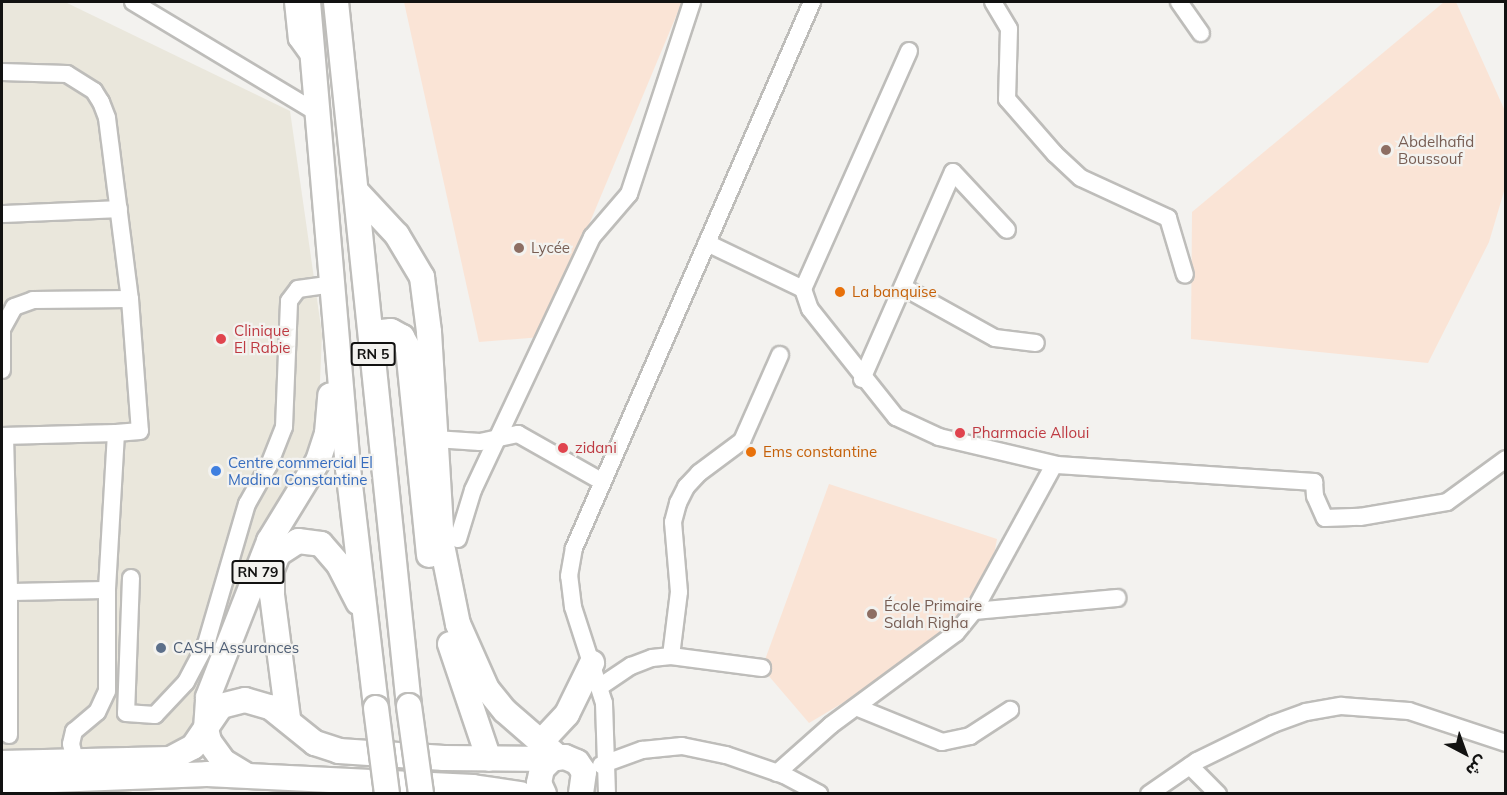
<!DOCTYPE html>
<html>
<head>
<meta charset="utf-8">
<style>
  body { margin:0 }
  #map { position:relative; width:1507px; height:795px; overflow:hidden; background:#f3f2ef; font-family:Mulish,"Noto Sans Arabic",sans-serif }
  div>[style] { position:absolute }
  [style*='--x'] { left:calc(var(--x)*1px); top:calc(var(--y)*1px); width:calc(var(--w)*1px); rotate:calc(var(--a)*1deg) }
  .built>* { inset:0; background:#eae7dc }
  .education>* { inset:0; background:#fae4d6 }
  .roads { filter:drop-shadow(2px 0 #bebdba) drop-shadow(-2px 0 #bebdba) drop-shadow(0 2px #bebdba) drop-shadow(0 -2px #bebdba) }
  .minor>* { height:16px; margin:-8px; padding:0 8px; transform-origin:8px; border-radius:8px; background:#fff }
  .highway>* { height:24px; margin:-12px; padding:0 12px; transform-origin:12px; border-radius:12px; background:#fff }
  .bridges { filter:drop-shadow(2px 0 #bebdba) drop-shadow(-2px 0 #bebdba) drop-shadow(0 2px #bebdba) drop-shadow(0 -2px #bebdba) }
  .highway-bridge>* { height:24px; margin:-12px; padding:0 12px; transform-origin:12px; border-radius:12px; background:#fff }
  .dots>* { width:16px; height:16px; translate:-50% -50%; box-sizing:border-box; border:3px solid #f3f2ef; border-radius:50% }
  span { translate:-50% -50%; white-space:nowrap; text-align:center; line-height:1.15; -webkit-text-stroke:4.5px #f3f2ef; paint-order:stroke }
  .shield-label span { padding:2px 4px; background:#f3f2ef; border:2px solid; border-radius:4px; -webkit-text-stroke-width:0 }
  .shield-label { font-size:14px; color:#121211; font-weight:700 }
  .education-label { font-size:15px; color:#785e54 }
  .left { translate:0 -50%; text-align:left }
  .food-label { font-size:15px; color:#c56008 }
  .health-label { font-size:15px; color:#be3a42 }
  .shop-label { font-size:15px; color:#366cbe }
  .service-label { font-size:15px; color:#4e5e75 }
  .frame { position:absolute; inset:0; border:3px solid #121211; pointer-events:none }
  .north { position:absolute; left:1435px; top:723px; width:60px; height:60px; -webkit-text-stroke:4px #f3f2ef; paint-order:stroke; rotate:139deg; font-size:16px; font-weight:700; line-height:24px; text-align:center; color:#121211 }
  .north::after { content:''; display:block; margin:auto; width:21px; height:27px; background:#121211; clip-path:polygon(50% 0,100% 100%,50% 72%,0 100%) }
</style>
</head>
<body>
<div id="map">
  <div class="built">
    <i style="clip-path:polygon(2px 2px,65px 2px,290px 111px,322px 334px,318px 428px,186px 760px,129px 793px,2px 794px)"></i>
  </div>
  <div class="education">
    <i style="clip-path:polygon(404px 2px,682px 2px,542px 337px,479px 342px)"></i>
    <i style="clip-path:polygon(1444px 2px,1456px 2px,1505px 111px,1505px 188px,1489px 242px,1428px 363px,1191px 339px,1192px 212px)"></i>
    <i style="clip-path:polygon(829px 484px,997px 539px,989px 582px,937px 647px,809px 723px,762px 668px)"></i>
  </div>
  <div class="roads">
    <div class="minor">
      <i style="--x:133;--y:2;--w:219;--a:31"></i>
      <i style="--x:293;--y:2;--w:37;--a:84"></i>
      <i style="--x:297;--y:39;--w:29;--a:54"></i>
      <i style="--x:993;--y:2;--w:31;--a:59"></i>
      <i style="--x:1009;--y:29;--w:70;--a:91.6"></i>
      <i style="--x:1007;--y:99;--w:73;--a:48.9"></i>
      <i style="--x:1055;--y:154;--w:35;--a:43"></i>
      <i style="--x:1081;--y:178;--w:96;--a:24.7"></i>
      <i style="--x:1168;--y:218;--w:59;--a:73.4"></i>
      <i style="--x:1179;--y:2;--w:38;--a:55"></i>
      <i style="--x:909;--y:51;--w:261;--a:114"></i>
      <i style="--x:803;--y:289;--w:21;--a:71"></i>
      <i style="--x:810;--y:309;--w:138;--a:51.5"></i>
      <i style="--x:896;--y:417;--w:47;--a:24.9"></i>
      <i style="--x:939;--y:437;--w:121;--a:13.3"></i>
      <i style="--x:1057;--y:465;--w:258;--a:3.8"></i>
      <i style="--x:1314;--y:482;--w:14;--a:86"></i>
      <i style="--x:1315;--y:496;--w:24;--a:66"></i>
      <i style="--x:1325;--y:518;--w:35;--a:-2"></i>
      <i style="--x:1360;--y:517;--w:88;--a:-9.8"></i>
      <i style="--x:1447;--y:502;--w:73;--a:-36.1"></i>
      <i style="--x:2;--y:72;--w:65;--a:1.8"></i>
      <i style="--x:67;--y:74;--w:32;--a:32"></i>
      <i style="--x:94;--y:91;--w:13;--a:58"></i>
      <i style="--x:101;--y:102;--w:17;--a:69"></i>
      <i style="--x:107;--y:118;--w:182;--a:82.8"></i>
      <i style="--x:130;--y:299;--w:132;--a:85.7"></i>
      <i style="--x:140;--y:431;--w:24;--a:175"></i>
      <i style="--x:116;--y:433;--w:157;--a:93.3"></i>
      <i style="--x:107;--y:590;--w:101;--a:90"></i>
      <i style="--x:107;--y:691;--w:23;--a:115"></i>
      <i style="--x:97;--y:712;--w:30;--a:140"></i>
      <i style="--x:74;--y:731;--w:13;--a:103"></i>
      <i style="--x:71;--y:744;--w:16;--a:76"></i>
      <i style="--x:2;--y:214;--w:117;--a:-2.4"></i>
      <i style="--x:707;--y:243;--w:106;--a:25.6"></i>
      <i style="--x:903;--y:287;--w:105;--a:29"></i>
      <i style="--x:995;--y:338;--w:41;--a:7"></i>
      <i style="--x:2;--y:370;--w:41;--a:-90"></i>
      <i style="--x:2;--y:329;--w:25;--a:-61"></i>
      <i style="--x:14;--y:307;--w:20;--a:-20"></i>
      <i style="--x:33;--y:300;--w:97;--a:-0.6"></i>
      <i style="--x:862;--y:379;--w:226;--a:-66.3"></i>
      <i style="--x:953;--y:172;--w:79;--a:47"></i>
      <i style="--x:2;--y:436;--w:114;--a:-1.5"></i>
      <i style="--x:5;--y:436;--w:156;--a:88.5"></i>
      <i style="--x:435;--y:439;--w:45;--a:3.8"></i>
      <i style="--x:480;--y:442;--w:39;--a:-12"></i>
      <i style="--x:518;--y:434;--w:95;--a:29.5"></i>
      <i style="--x:458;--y:539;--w:51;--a:-73"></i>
      <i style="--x:473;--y:490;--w:280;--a:-64.8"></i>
      <i style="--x:592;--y:237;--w:57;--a:-49.3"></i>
      <i style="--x:629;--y:194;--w:202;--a:-71.8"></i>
      <i style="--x:131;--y:578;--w:135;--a:92.1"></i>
      <i style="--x:126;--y:713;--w:29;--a:4"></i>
      <i style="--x:155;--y:715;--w:45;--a:-46.8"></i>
      <i style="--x:186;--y:682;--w:43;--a:-62.2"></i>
      <i style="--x:206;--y:644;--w:146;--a:-73.7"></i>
      <i style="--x:247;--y:504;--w:45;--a:-60.6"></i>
      <i style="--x:269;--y:465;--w:41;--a:-68.5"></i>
      <i style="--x:284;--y:427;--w:126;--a:-87.7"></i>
      <i style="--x:289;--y:301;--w:15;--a:-53"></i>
      <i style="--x:298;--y:289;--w:35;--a:-8"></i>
      <i style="--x:974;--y:611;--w:144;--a:-5.2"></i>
      <i style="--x:671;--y:656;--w:64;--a:-82.9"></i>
      <i style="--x:679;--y:592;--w:70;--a:-94.9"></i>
      <i style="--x:673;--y:522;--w:20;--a:-75"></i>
      <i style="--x:678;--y:503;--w:18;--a:-63"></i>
      <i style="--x:686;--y:487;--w:19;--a:-47"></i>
      <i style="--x:699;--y:473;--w:54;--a:-36.7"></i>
      <i style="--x:742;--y:441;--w:94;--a:-66.2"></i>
      <i style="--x:601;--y:686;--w:36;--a:-34"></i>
      <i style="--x:631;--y:666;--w:22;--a:-21"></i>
      <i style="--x:652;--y:658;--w:19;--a:-6"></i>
      <i style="--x:671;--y:656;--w:92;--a:7.5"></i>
      <i style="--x:856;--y:707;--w:93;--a:22.1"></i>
      <i style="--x:942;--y:742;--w:29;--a:-12"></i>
      <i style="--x:970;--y:736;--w:48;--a:-33"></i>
      <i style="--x:9;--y:735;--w:143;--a:-90"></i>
      <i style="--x:9;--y:592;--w:98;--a:-1.2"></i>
      <i style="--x:601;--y:765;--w:44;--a:-20.1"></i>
      <i style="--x:642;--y:750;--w:40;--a:-5.7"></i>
      <i style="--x:682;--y:746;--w:45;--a:11.6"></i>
      <i style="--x:726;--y:755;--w:61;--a:19"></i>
      <i style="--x:784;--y:775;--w:40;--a:28"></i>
      <i style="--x:1190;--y:766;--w:40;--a:45"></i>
      <i style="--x:777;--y:773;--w:72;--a:-41.6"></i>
      <i style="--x:831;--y:725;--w:155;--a:-36.4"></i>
      <i style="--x:956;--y:633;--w:28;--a:-51"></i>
      <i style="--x:974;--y:611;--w:166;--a:-61.3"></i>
      <i style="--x:607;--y:794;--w:91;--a:-91.9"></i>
      <i style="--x:604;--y:703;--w:101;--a:-107.9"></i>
      <i style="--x:573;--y:607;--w:31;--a:-97"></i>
      <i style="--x:569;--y:576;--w:28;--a:-80"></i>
      <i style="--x:574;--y:548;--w:596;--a:-66.45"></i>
      <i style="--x:1149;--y:794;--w:58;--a:-34.5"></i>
      <i style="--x:1197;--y:761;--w:85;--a:-26"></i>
      <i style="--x:1273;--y:724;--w:35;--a:-20"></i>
      <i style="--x:1306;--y:712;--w:36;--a:-10"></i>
      <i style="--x:1341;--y:706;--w:68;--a:4.2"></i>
      <i style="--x:1409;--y:711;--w:102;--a:18.3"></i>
    </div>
    <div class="highway">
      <i style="--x:308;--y:2;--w:468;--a:85.1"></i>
      <i style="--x:348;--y:468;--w:242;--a:83.3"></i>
      <i style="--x:336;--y:2;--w:708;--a:84.08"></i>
      <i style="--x:356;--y:191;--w:60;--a:47"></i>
      <i style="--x:397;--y:235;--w:49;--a:59.2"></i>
      <i style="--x:422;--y:277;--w:55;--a:82.7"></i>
      <i style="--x:429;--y:332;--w:213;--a:86.5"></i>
      <i style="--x:442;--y:545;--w:81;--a:78.6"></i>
      <i style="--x:458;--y:624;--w:71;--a:66"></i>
      <i style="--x:487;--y:689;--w:28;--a:51"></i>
      <i style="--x:505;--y:711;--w:70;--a:41"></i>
      <i style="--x:372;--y:333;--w:19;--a:-6"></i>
      <i style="--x:391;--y:331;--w:13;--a:29"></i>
      <i style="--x:402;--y:337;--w:13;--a:61"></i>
      <i style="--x:408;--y:348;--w:208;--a:84.2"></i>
      <i style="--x:450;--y:644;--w:121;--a:71.3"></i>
      <i style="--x:288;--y:718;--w:124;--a:-97.4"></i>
      <i style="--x:272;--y:595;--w:26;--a:-90"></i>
      <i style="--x:272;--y:569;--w:16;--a:-68"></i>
      <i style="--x:278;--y:554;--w:24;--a:-33"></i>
      <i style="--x:298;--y:541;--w:23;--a:7"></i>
      <i style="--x:321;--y:544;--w:28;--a:49"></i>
      <i style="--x:339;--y:565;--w:42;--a:62.8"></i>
      <i style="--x:541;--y:742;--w:38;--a:-47"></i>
      <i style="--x:567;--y:714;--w:57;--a:-63.9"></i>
      <i style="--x:2;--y:763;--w:168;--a:-1.4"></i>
      <i style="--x:170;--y:759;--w:26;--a:-28"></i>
      <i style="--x:193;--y:747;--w:50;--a:-55.7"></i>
      <i style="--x:221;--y:706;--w:25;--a:-14"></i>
      <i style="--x:245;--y:700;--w:26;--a:16"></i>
      <i style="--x:270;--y:707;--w:58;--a:38.7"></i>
      <i style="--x:315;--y:743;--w:25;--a:18"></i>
      <i style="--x:339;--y:751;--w:105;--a:3.8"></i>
      <i style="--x:444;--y:758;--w:108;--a:0.5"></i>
      <i style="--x:246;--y:775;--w:26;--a:-149"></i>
      <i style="--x:224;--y:762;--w:26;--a:-126"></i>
      <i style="--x:209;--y:741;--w:12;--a:-104"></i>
      <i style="--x:206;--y:729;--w:32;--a:-86"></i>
      <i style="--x:208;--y:697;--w:168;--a:-68.6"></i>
      <i style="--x:269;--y:541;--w:94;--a:-58.5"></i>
      <i style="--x:318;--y:461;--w:29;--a:-72"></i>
      <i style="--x:327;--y:433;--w:38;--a:-85"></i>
      <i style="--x:2;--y:782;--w:205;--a:-2.2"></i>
      <i style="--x:207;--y:774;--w:266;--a:2.8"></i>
      <i style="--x:473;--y:787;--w:48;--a:8.5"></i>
      <i style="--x:544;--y:794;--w:12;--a:-114"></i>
      <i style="--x:539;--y:783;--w:14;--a:-78"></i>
      <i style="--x:542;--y:769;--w:14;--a:-45"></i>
      <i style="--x:552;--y:759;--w:13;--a:-9"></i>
      <i style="--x:565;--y:757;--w:13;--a:23"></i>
      <i style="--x:577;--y:762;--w:12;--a:55"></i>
      <i style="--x:584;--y:772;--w:22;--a:98"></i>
    </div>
  </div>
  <div class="bridges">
    <div class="highway-bridge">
      <i style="--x:409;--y:706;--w:89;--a:82.2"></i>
      <i style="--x:376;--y:708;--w:87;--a:82.7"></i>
    </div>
  </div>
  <div class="dots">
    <i style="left:1386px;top:150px;background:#8d6e63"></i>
    <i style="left:519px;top:248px;background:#8d6e63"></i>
    <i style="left:840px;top:292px;background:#e8710a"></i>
    <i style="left:221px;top:339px;background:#e0444e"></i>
    <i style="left:960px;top:433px;background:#e0444e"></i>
    <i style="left:563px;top:448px;background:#e0444e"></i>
    <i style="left:751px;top:452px;background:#e8710a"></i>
    <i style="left:216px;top:471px;background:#3f7fe0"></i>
    <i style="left:872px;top:614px;background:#8d6e63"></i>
    <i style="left:161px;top:648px;background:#5c6f8a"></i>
  </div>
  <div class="shield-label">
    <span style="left:373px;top:354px">RN 5</span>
    <span style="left:258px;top:572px">RN 79</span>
  </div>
  <div class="education-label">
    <span class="left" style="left:1398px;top:150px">Abdelhafid<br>Boussouf</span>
    <span class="left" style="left:531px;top:248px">Lycée</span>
    <span class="left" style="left:884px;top:614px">École Primaire<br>Salah Righa</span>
  </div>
  <div class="food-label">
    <span class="left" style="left:852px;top:292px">La banquise</span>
    <span class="left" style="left:763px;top:452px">Ems constantine</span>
  </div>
  <div class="health-label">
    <span class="left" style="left:234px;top:339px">Clinique<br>El Rabie</span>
    <span class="left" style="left:972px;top:433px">Pharmacie Alloui</span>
    <span class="left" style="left:575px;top:448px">zidani</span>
  </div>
  <div class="shop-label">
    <span class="left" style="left:228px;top:471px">Centre commercial El<br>Madina Constantine</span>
  </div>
  <div class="service-label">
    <span class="left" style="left:173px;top:648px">CASH Assurances</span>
  </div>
  <div class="frame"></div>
  <div class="north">ش</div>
</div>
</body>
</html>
